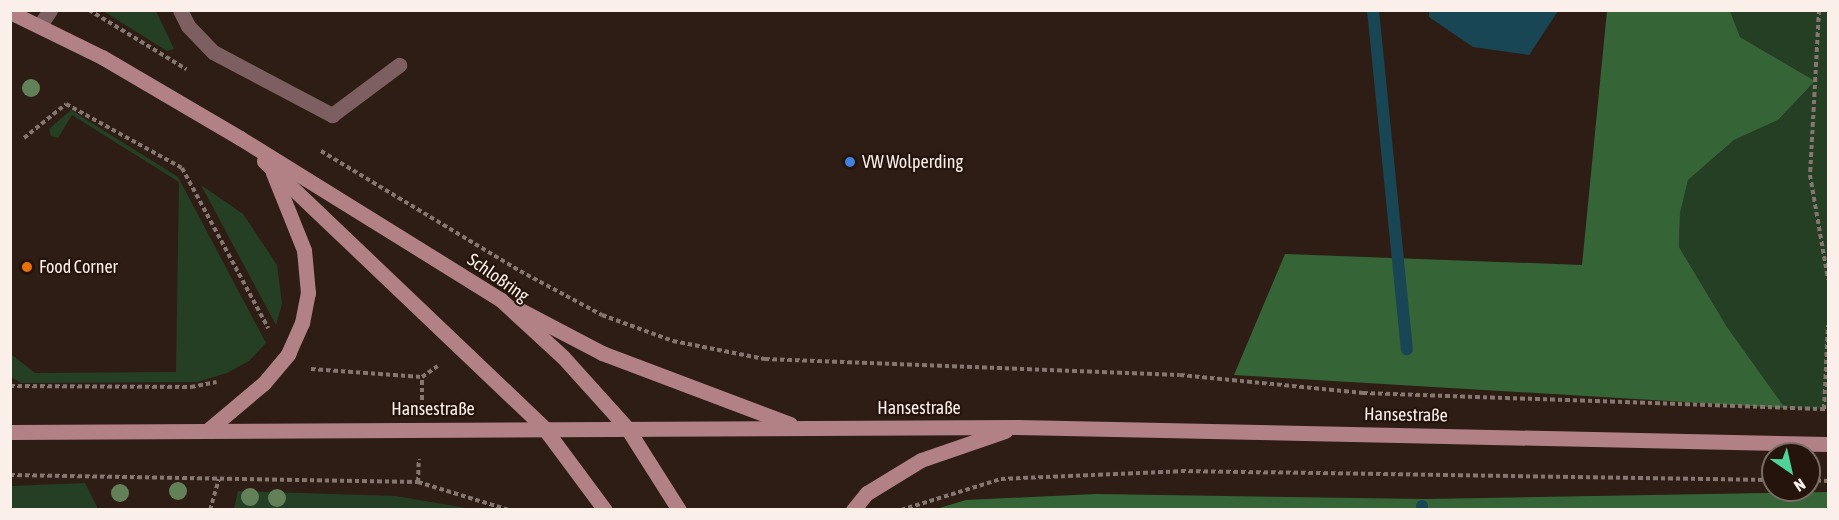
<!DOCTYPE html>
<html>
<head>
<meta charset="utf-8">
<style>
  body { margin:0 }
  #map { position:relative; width:1839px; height:520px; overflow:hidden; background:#2e1d15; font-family:"Asap Condensed",sans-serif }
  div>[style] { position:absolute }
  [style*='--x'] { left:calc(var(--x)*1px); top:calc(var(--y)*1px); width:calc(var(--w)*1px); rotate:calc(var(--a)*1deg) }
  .green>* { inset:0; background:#253f25 }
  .forest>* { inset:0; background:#356537 }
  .water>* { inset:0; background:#194654 }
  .stream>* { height:12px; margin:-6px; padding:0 6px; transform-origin:6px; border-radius:6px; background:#194654 }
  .path>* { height:4px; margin-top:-2px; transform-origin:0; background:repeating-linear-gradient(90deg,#85766f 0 4.5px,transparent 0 7.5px) }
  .lane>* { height:15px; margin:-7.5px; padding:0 7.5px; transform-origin:7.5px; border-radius:7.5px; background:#7e5f61 }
  .secondary>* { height:15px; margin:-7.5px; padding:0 7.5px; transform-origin:7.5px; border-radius:7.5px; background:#b28185 }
  .trees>* { width:18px; height:18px; margin:-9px; border-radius:50%; background:#628158 }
  .dots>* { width:16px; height:16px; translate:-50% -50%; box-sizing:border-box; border:3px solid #24140c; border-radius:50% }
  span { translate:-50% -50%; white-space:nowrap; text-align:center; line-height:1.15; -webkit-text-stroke:4.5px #24140c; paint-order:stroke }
  .poi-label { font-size:18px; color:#fbefe9 }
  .left { translate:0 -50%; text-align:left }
  .street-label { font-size:18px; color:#fbefe9 }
  .frame { position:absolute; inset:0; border:12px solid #fbefe9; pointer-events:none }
  .north { position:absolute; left:1761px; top:442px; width:60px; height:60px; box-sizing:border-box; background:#24140c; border:2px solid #7a6c64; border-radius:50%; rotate:146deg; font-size:16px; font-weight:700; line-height:24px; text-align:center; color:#fbefe9 }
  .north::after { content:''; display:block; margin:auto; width:21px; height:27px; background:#50d398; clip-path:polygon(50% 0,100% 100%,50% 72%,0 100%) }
</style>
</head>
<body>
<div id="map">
  <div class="green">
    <i style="clip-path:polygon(103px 11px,156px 11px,174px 49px,167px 51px)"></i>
    <i style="clip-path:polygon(1730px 11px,1828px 11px,1828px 409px,1785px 408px,1727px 327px,1679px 247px,1680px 212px,1688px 180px,1734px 140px,1778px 120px,1815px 81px,1740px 37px)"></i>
    <i style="clip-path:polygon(71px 110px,178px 177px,266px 343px,249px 361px,227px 373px,197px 382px,21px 383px,11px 377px,12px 355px,35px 373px,176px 372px,179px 182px,72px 115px,58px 138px,51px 136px,49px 129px)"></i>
    <i style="clip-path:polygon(201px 185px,243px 214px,277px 265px,282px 304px,276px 325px)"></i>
    <i style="clip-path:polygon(85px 483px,98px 509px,11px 509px,11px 486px)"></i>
    <i style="clip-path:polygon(238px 491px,396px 496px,472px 509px,234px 509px)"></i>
  </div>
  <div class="forest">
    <i style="clip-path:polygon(1607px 11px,1730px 11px,1740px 37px,1815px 81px,1778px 120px,1734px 140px,1688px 180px,1680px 213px,1679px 247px,1727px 327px,1785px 408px,1234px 375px,1285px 254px,1582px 265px)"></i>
    <i style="clip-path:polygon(1828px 492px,1828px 510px,936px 509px,966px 500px,1096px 494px,1425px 499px)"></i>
  </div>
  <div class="water">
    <i style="clip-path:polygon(1429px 11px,1429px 10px,1558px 11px,1529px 55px,1473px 47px,1429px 17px)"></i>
  </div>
  <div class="stream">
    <i style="--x:1373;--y:10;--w:341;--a:84.3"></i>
    <i style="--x:1422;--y:506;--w:4;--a:90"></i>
  </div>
  <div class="path">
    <i style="--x:89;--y:10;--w:114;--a:31.3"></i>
    <i style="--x:1819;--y:10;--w:165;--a:93.1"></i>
    <i style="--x:1810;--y:175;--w:106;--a:80.2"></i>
    <i style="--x:24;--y:138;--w:54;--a:-39"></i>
    <i style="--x:66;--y:104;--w:132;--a:28.9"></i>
    <i style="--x:182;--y:168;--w:182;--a:61.7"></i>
    <i style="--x:321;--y:151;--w:232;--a:31.1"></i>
    <i style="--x:520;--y:271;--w:93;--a:28.2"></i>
    <i style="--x:602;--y:315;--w:76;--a:20.1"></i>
    <i style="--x:673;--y:341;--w:94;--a:11.1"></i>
    <i style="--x:765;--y:359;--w:415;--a:2.2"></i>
    <i style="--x:1180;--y:375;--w:184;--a:5.6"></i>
    <i style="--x:1363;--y:393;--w:465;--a:2"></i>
    <i style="--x:311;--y:369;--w:111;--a:4.1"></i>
    <i style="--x:422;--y:377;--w:19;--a:-35"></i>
    <i style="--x:10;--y:386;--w:181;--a:0.3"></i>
    <i style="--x:191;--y:387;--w:26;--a:-11"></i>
    <i style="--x:422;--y:400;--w:23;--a:-90"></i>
    <i style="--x:1824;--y:409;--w:84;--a:-87.3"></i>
    <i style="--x:10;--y:475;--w:408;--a:1"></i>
    <i style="--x:418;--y:482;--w:95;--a:17.1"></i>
    <i style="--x:1809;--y:480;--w:19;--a:3"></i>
    <i style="--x:418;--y:482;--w:23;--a:-88"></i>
    <i style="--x:210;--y:510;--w:32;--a:-74"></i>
    <i style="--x:901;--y:510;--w:105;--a:-17.2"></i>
    <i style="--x:1001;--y:479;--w:180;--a:-2.5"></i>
    <i style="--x:1181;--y:471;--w:592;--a:0.87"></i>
  </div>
  <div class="lane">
    <i style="--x:180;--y:10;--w:18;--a:63"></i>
    <i style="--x:188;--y:26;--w:36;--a:46"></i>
    <i style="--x:213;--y:52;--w:135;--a:27.9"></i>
    <i style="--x:332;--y:115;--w:84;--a:-36.7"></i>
    <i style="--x:40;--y:25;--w:18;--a:-56"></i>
  </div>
  <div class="secondary">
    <i style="--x:10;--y:12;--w:102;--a:26.1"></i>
    <i style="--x:102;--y:57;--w:160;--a:30.4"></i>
    <i style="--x:240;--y:138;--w:307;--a:31.8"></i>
    <i style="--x:501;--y:300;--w:84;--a:42.6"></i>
    <i style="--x:563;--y:357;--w:96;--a:48"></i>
    <i style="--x:627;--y:428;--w:97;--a:57.6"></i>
    <i style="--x:264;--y:161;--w:387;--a:43.6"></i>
    <i style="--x:544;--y:428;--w:102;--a:53.4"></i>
    <i style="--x:520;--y:310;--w:93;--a:27.7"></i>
    <i style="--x:602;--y:353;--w:201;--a:20.7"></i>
    <i style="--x:208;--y:430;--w:73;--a:-40"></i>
    <i style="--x:264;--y:383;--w:38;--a:-50"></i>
    <i style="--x:288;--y:354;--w:34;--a:-66"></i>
    <i style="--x:302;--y:323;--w:31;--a:-79"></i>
    <i style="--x:308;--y:293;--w:43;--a:-95.3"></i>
    <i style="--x:304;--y:250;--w:83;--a:-111.9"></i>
    <i style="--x:10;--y:432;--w:1007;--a:-0.28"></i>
    <i style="--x:1017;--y:427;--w:811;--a:1.2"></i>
    <i style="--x:853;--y:510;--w:22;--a:-51"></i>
    <i style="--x:867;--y:493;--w:63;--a:-31.4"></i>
    <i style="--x:921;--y:460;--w:89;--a:-19"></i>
  </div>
  <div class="trees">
    <i style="left:31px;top:88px"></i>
    <i style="left:178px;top:491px"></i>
    <i style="left:120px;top:493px"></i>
    <i style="left:250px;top:497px"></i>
    <i style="left:277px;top:498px"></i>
  </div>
  <div class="dots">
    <i style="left:850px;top:162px;background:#3f7fe0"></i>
    <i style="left:27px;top:267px;background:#e8710a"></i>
  </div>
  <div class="poi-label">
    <span class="left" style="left:862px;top:162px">VW Wolperding</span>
    <span class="left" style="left:39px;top:267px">Food Corner</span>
  </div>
  <div class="street-label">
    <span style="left:498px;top:278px;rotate:35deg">Schloßring</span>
    <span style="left:919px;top:408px">Hansestraße</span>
    <span style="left:433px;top:409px">Hansestraße</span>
    <span style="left:1406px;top:415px;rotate:1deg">Hansestraße</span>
  </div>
  <div class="frame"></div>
  <div class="north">N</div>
</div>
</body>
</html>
